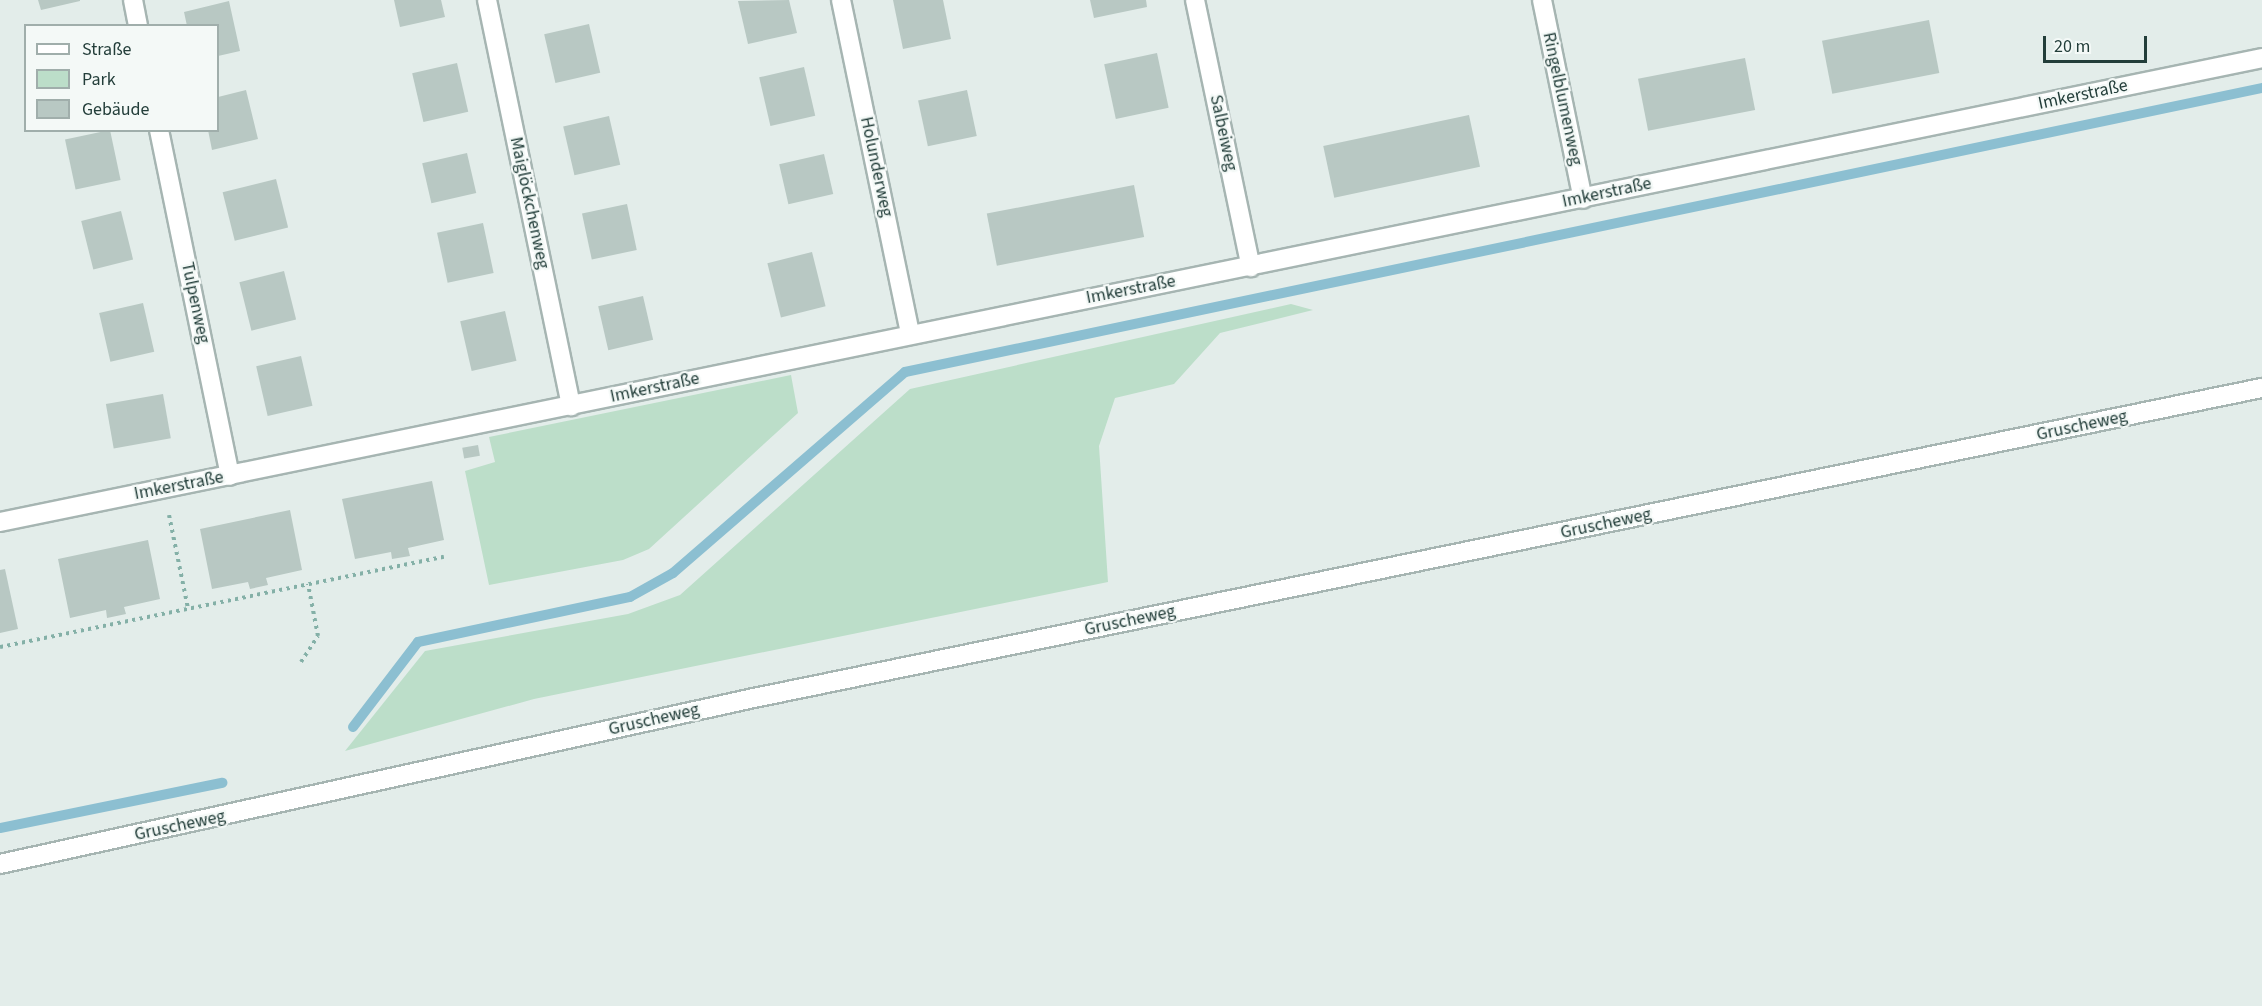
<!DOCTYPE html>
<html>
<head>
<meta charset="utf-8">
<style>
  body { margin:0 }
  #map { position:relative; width:2262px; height:1006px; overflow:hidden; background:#e3edea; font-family:"Source Sans 3",sans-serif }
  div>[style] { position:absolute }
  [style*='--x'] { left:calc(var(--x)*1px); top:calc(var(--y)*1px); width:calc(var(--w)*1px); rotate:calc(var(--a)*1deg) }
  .green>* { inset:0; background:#bcdec9 }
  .stream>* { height:10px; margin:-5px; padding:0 5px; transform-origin:5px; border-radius:5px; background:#8cbfd1 }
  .building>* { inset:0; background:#b8c8c3; transform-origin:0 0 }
  .path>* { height:4px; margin-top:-2px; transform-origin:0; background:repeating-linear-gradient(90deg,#84b0a7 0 3px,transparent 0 7.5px) }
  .roads { filter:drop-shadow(2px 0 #a6b5b2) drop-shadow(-2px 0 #a6b5b2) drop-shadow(0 2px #a6b5b2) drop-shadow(0 -2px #a6b5b2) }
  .street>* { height:18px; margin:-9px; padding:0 9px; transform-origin:9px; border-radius:9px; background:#fff }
  .secondary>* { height:18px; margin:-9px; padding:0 9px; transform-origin:9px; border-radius:9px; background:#fff }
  span { translate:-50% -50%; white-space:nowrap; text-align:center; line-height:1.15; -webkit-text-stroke:4.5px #f4f9f7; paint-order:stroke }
  .street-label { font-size:18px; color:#233e3a }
  .legend { position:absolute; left:24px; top:24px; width:195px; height:108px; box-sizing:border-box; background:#f4f9f7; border:2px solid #a0aeab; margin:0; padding:8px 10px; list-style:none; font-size:18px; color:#233e3a }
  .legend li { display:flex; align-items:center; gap:12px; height:30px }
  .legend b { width:30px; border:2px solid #a0aeab }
  .scale { position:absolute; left:2043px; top:36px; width:104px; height:27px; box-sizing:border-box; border:3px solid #233e3a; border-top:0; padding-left:8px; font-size:18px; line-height:21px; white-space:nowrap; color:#233e3a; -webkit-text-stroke:4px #f4f9f7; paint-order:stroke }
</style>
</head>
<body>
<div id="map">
  <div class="green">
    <i style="clip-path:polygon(1291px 304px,1313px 310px,1220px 333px,1174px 384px,1115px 398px,1099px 446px,1108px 582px,534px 699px,345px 751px,425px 651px,628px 614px,680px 595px,910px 389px)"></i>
    <i style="clip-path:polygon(791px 375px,798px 413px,649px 549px,623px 560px,489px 585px,465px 471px,495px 462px,489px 437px)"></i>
  </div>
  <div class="stream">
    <i style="--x:353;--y:727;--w:107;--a:-52.6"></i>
    <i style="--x:418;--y:642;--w:217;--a:-12"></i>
    <i style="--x:630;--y:597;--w:49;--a:-29.2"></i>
    <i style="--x:673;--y:573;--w:307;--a:-40.9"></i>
    <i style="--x:905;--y:372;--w:1386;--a:-11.82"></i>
    <i style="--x:0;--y:828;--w:227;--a:-11.5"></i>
  </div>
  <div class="building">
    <i style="clip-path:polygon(38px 0,80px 0,80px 1px,41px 10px)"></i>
    <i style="clip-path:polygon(394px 0,441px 0,445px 17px,400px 27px)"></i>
    <i style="clip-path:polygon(789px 0,797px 33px,748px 44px,738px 1px)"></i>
    <i style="clip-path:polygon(893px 0,943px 0,951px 39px,903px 49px)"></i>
    <i style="clip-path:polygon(1090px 0,1146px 0,1147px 7px,1094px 18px)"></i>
    <i style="clip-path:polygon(229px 1px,240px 51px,218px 56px,218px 26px,187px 26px,184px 12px)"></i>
    <i style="left:1929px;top:20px;width:54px;height:109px;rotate:79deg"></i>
    <i style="left:589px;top:24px;width:50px;height:46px;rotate:77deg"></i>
    <i style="left:1157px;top:53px;width:56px;height:54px;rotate:78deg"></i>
    <i style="left:1745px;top:58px;width:53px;height:109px;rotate:79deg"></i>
    <i style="left:457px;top:63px;width:50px;height:46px;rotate:77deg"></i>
    <i style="left:804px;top:67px;width:50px;height:46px;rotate:77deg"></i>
    <i style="clip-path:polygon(246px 90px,258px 139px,212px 150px,208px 130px,218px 130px,218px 97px)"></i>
    <i style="left:967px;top:90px;width:47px;height:50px;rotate:78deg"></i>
    <i style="left:1469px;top:115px;width:53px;height:149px;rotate:78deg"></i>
    <i style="left:609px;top:116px;width:50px;height:47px;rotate:77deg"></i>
    <i style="left:110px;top:130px;width:51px;height:46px;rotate:78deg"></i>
    <i style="left:467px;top:153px;width:41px;height:46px;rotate:77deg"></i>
    <i style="left:824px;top:154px;width:41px;height:46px;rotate:77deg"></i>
    <i style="left:276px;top:179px;width:50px;height:55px;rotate:76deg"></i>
    <i style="left:1134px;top:185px;width:53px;height:150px;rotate:79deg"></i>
    <i style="left:627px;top:204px;width:47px;height:46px;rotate:78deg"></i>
    <i style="left:121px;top:211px;width:50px;height:41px;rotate:76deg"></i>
    <i style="left:483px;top:223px;width:51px;height:47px;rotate:78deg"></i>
    <i style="left:812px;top:252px;width:56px;height:46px;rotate:76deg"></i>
    <i style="left:284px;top:271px;width:50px;height:46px;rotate:76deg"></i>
    <i style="left:643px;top:296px;width:45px;height:46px;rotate:77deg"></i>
    <i style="left:143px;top:303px;width:50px;height:45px;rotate:77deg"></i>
    <i style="left:505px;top:311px;width:51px;height:46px;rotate:77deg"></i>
    <i style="left:301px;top:356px;width:51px;height:46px;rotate:77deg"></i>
    <i style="left:163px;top:394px;width:45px;height:58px;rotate:80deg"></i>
    <i style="left:478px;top:445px;width:11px;height:16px;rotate:80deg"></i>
    <i style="clip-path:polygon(432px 481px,444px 540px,408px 548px,410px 556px,392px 559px,391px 552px,355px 559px,342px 499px)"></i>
    <i style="clip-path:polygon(290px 510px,302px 570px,266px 578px,268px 585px,250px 589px,248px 582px,212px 589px,200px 529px)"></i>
    <i style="clip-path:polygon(148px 540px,160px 599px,124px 607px,126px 614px,107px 618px,106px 610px,70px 618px,58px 559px)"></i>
    <i style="clip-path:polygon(5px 569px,18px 629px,0 633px,0 570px)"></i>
  </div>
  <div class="path">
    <i style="--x:169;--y:515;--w:95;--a:78.5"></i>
    <i style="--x:0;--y:647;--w:453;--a:-11.5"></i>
    <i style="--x:301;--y:662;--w:31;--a:-57"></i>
    <i style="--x:318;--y:636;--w:53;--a:-100.9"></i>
  </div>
  <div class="roads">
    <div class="street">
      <i style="--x:133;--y:0;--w:26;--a:79"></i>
      <i style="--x:487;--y:0;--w:415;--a:78.3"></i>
      <i style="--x:841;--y:0;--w:340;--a:78.3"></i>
      <i style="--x:1195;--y:0;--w:273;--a:78.2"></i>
      <i style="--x:1542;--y:0;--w:203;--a:78.4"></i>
      <i style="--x:159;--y:130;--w:353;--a:78.4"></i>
      <i style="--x:0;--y:522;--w:2309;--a:-11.59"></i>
    </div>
    <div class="secondary">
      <i style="--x:0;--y:864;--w:772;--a:-12.42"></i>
      <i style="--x:754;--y:698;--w:1540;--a:-11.62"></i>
    </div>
  </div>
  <div class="street-label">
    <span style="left:2083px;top:95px;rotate:-12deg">Imkerstraße</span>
    <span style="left:1562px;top:99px;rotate:78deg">Ringelblumenweg</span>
    <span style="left:1223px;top:133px;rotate:78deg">Salbeiweg</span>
    <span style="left:876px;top:167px;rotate:78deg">Holunderweg</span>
    <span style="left:1607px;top:193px;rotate:-12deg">Imkerstraße</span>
    <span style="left:529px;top:203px;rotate:78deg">Maiglöckchenweg</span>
    <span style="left:1131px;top:290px;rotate:-11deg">Imkerstraße</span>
    <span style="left:195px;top:303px;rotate:78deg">Tulpenweg</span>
    <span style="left:655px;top:388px;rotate:-12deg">Imkerstraße</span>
    <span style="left:2082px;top:426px;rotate:-12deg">Gruscheweg</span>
    <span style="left:179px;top:486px;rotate:-11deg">Imkerstraße</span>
    <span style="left:1606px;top:524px;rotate:-12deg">Gruscheweg</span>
    <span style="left:1130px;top:621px;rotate:-12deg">Gruscheweg</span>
    <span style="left:654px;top:720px;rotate:-13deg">Gruscheweg</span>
    <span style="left:180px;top:826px;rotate:-12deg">Gruscheweg</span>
  </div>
  <ul class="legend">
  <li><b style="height:8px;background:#fff"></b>Straße</li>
  <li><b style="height:16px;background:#bcdec9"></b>Park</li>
  <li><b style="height:16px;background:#b8c8c3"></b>Gebäude</li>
  </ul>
  <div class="scale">20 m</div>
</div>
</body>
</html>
